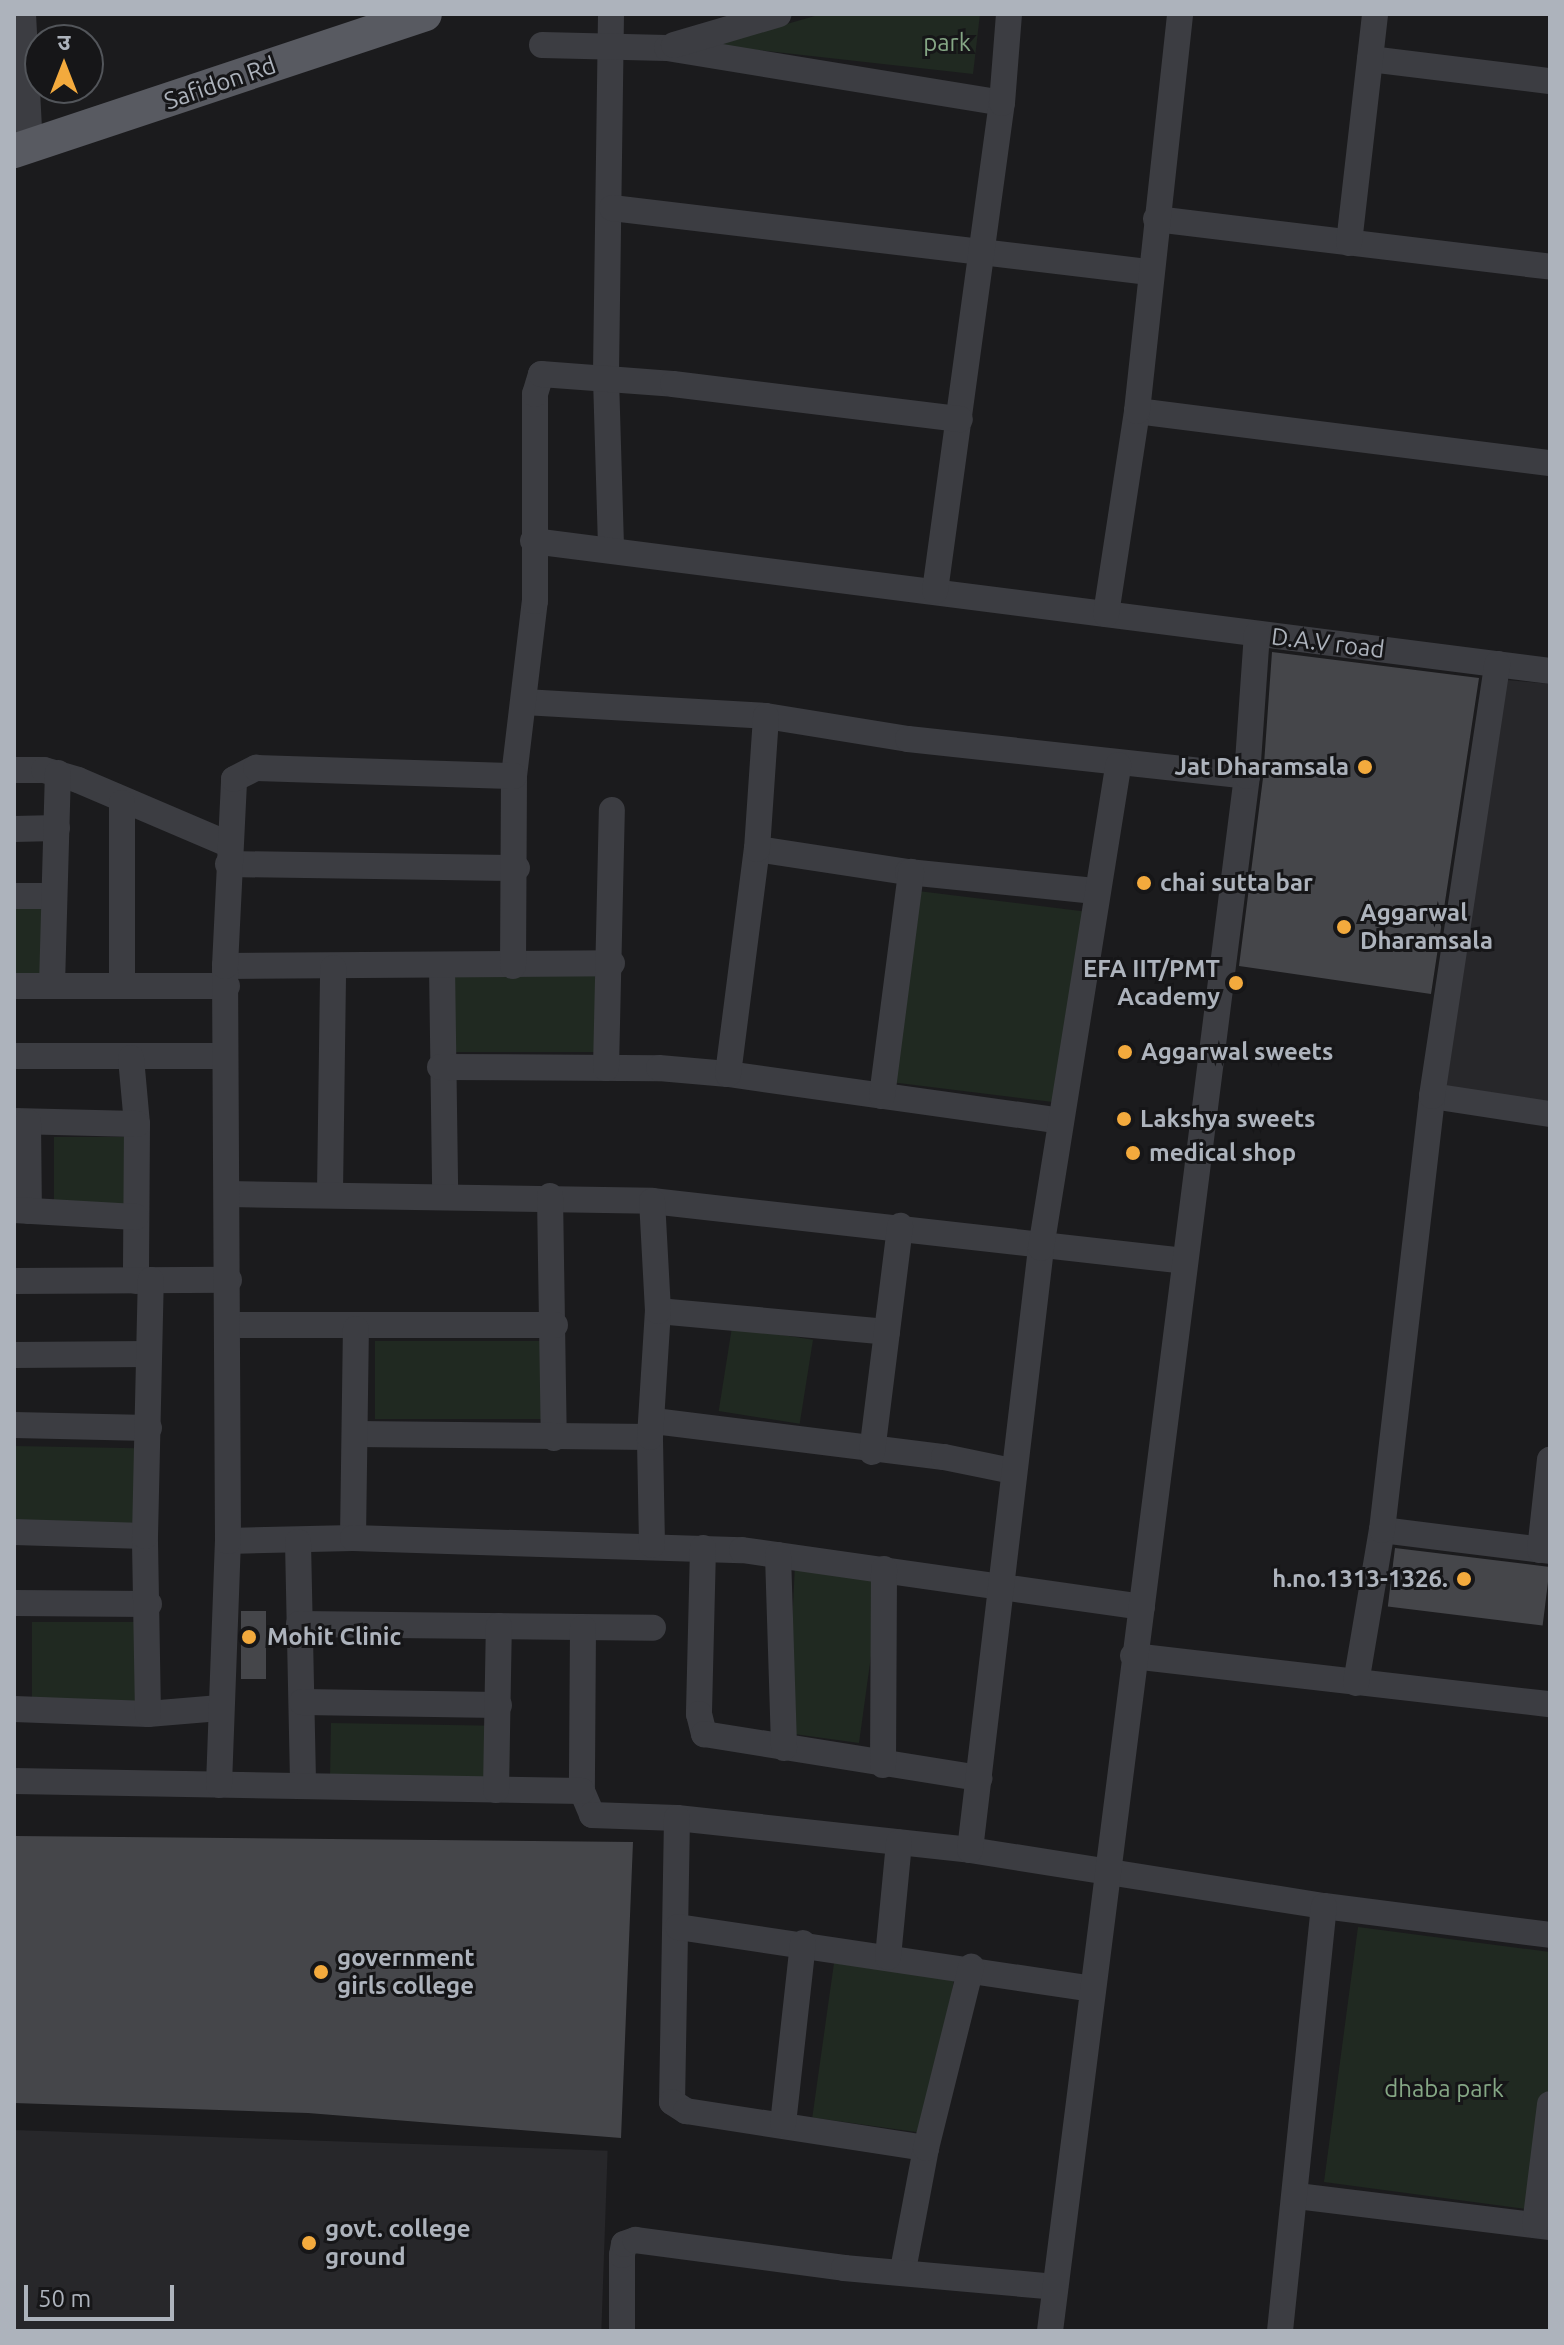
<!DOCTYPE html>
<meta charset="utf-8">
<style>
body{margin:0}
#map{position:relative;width:1564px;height:2345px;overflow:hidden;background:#1b1b1d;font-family:Ubuntu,"Noto Sans Devanagari",sans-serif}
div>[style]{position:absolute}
.built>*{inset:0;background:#27272a;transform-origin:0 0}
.green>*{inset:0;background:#202921;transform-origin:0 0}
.building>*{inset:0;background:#45464a;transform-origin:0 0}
.minor>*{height:26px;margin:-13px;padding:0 13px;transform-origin:13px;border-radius:13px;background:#3c3d42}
.major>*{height:34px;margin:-17px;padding:0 17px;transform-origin:17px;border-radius:17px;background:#585a61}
.dots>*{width:22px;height:22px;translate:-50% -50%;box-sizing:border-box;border:4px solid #161618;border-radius:50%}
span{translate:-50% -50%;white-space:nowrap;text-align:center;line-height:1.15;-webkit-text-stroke:6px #161618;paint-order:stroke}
.park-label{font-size:24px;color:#85a785}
.street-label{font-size:24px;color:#adb3bc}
.poi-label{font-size:24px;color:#adb3bc;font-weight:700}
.right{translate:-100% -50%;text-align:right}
.left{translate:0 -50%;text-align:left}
.frame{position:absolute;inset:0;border:16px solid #adb3bc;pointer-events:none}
.north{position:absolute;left:24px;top:24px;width:80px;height:80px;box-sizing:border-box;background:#161618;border:2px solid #52555a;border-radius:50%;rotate:0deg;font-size:22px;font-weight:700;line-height:32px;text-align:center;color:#adb3bc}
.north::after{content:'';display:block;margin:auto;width:28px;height:36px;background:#f3aa3d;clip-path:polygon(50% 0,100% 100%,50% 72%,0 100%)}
.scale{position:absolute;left:24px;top:2285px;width:150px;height:36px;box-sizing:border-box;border:4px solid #adb3bc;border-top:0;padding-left:10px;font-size:24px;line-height:28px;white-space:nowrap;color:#adb3bc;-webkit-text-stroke:6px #161618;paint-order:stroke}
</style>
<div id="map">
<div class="built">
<div style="clip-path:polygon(1507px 680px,1550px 684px,1550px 1107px,1437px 1091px)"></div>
<div style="left:14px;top:2130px;width:594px;height:201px;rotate:2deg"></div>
</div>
<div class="green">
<div style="clip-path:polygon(822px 14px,980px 14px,973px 74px,712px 45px)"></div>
<div style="left:918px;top:891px;width:178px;height:193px;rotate:7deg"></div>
<div style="left:14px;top:901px;width:43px;height:73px"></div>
<div style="left:595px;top:976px;width:76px;height:148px;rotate:90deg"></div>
<div style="left:135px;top:1137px;width:72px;height:81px;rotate:90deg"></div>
<div style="left:732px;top:1327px;width:82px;height:85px;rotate:9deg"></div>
<div style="left:375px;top:1341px;width:171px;height:78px"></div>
<div style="left:14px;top:1446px;width:137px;height:82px;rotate:1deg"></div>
<div style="clip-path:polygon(795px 1564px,882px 1576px,859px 1743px,787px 1733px)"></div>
<div style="left:32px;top:1622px;width:125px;height:85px"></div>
<div style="left:331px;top:1723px;width:179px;height:59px;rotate:1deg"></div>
<div style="clip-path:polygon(1358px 1927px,1550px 1952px,1550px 2141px,1541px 2211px,1324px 2182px)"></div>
<div style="left:834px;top:1963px;width:121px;height:156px;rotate:8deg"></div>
</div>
<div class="building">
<div style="clip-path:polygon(1272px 652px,1479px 678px,1431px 994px,1239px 966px,1263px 778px)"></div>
<div style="left:1395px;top:1548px;width:156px;height:59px;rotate:7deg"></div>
<div style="left:266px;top:1611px;width:68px;height:25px;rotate:90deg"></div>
<div style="clip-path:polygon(14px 1836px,633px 1842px,621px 2138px,308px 2113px,14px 2103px)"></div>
</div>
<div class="minor">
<div style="left:23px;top:14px;width:133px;rotate:87deg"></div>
<div style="left:611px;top:14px;width:364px;rotate:90.8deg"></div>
<div style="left:606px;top:378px;width:171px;rotate:88.3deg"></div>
<div style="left:542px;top:45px;width:125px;rotate:1.4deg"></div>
<div style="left:667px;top:48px;width:339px;rotate:9.3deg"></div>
<div style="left:674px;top:45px;width:109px;rotate:-16.4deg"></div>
<div style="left:1370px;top:59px;width:181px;rotate:7deg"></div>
<div style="left:612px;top:208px;width:541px;rotate:6.8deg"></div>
<div style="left:1156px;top:219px;width:397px;rotate:6.9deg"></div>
<div style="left:1349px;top:243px;width:230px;rotate:-83.5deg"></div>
<div style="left:1137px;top:411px;width:416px;rotate:7.2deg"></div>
<div style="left:533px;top:541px;width:1025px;rotate:7.28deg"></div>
<div style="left:935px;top:591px;width:493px;rotate:-82.2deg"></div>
<div style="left:1002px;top:103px;width:89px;rotate:-85.5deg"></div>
<div style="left:1106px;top:614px;width:205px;rotate:-81.3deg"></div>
<div style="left:1137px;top:411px;width:399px;rotate:-83.8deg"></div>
<div style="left:524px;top:702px;width:242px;rotate:3.3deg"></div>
<div style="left:766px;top:716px;width:144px;rotate:9.2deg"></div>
<div style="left:908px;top:739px;width:341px;rotate:6.2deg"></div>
<div style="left:14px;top:770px;width:30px"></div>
<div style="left:44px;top:770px;width:35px;rotate:16deg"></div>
<div style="left:78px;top:780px;width:163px;rotate:23.1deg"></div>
<div style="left:122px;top:803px;width:182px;rotate:90deg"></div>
<div style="left:14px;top:829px;width:43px;rotate:-1.3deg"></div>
<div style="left:757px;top:849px;width:153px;rotate:8.7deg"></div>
<div style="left:908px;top:872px;width:188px;rotate:5.8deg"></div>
<div style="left:228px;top:864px;width:289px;rotate:0.8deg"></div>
<div style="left:14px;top:896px;width:40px"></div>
<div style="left:442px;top:965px;width:229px;rotate:89.2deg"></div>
<div style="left:225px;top:966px;width:387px;rotate:-0.4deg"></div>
<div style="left:513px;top:966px;width:190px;rotate:-89.7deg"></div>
<div style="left:514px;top:776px;width:176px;rotate:-83.2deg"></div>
<div style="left:535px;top:601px;width:207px;rotate:-90deg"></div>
<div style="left:535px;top:394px;width:21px;rotate:-73deg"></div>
<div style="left:541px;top:374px;width:132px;rotate:4.3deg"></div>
<div style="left:673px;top:384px;width:289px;rotate:7deg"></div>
<div style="left:52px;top:985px;width:212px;rotate:-88.4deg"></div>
<div style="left:14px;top:986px;width:213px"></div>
<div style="left:14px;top:1056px;width:210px"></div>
<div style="left:131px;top:1058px;width:66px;rotate:84.8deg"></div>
<div style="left:137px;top:1124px;width:157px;rotate:90.4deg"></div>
<div style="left:440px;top:1067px;width:219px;rotate:0.3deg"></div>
<div style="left:659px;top:1068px;width:69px;rotate:5deg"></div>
<div style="left:728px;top:1074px;width:336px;rotate:8deg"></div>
<div style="left:606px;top:1068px;width:258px;rotate:-88.7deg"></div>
<div style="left:728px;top:1074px;width:227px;rotate:-82.7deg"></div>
<div style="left:757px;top:849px;width:133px;rotate:-86.1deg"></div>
<div style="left:882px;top:1096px;width:226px;rotate:-82.6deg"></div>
<div style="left:1432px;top:1096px;width:119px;rotate:8.7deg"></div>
<div style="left:14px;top:1121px;width:123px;rotate:1.4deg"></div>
<div style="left:28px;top:1122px;width:89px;rotate:89.4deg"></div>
<div style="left:330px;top:1192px;width:224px;rotate:-89.2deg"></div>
<div style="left:228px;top:1194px;width:424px;rotate:0.9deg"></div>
<div style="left:652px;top:1201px;width:536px;rotate:6.42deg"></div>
<div style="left:550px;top:1196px;width:242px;rotate:89.1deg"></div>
<div style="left:14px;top:1210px;width:122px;rotate:3.3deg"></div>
<div style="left:14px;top:1281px;width:215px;rotate:-0.3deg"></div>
<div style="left:658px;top:1311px;width:230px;rotate:5.2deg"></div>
<div style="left:228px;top:1325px;width:327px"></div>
<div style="left:14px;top:1355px;width:135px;rotate:-0.4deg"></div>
<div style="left:654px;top:1421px;width:292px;rotate:7.1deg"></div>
<div style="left:944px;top:1457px;width:69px;rotate:11.6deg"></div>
<div style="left:14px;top:1425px;width:135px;rotate:1.3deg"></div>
<div style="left:355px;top:1434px;width:295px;rotate:0.6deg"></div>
<div style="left:872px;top:1452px;width:228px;rotate:-82.9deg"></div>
<div style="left:1382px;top:1530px;width:169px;rotate:7.1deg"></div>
<div style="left:14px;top:1532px;width:131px;rotate:1.7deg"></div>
<div style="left:353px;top:1538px;width:209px;rotate:-89.2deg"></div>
<div style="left:228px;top:1541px;width:125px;rotate:-1.4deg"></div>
<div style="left:353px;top:1538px;width:389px;rotate:1.8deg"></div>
<div style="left:742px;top:1550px;width:404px;rotate:8.1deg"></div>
<div style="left:298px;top:1542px;width:241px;rotate:88.8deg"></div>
<div style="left:652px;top:1545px;width:108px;rotate:-91.1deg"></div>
<div style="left:650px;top:1437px;width:126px;rotate:-86.4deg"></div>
<div style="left:658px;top:1311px;width:110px;rotate:-93.1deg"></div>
<div style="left:703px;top:1548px;width:166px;rotate:91.4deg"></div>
<div style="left:699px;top:1714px;width:21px;rotate:76deg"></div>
<div style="left:704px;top:1734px;width:279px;rotate:9.1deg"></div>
<div style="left:1540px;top:1550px;width:91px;rotate:-83.7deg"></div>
<div style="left:778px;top:1555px;width:193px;rotate:88.2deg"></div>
<div style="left:14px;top:1603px;width:135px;rotate:0.4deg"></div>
<div style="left:299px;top:1624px;width:354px;rotate:0.6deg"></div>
<div style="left:583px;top:1628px;width:163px;rotate:90.4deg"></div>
<div style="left:582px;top:1791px;width:26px;rotate:67deg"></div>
<div style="left:592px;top:1815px;width:85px;rotate:2deg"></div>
<div style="left:677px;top:1818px;width:295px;rotate:6.2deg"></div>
<div style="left:970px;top:1850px;width:358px;rotate:9deg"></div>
<div style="left:1324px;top:1906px;width:228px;rotate:7.3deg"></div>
<div style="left:1133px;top:1656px;width:420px;rotate:6.6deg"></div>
<div style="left:1356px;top:1683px;width:155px;rotate:-80.4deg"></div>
<div style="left:1382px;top:1530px;width:437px;rotate:-83.4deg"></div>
<div style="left:1432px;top:1096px;width:437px;rotate:-81.4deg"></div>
<div style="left:302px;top:1702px;width:197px;rotate:0.9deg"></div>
<div style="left:14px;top:1709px;width:134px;rotate:2.1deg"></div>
<div style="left:148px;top:1714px;width:72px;rotate:-4.8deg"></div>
<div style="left:148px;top:1714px;width:178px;rotate:-91deg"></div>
<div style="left:145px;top:1536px;width:256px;rotate:-88.7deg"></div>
<div style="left:883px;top:1765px;width:196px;rotate:-89.7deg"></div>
<div style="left:14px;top:1781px;width:568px;rotate:1.01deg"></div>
<div style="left:219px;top:1785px;width:244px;rotate:-87.9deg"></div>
<div style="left:228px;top:1541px;width:575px;rotate:-90.3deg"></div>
<div style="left:225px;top:966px;width:187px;rotate:-87.2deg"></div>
<div style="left:234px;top:779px;width:25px;rotate:-27deg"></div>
<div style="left:256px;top:768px;width:258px;rotate:1.8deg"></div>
<div style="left:496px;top:1790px;width:164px;rotate:-89deg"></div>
<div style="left:677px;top:1818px;width:284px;rotate:91deg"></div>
<div style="left:672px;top:2102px;width:17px;rotate:33deg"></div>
<div style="left:686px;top:2111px;width:243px;rotate:8.8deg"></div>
<div style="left:970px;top:1850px;width:606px;rotate:-83.27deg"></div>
<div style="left:1041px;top:1248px;width:489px;rotate:-80.9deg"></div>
<div style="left:678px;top:1927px;width:419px;rotate:8.5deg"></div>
<div style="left:888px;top:1957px;width:115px;rotate:-84.5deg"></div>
<div style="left:783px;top:2124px;width:182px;rotate:-83.7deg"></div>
<div style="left:1297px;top:2196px;width:255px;rotate:7deg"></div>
<div style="left:1535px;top:2225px;width:122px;rotate:-82.9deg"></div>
<div style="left:903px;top:2270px;width:124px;rotate:-79.3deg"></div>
<div style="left:926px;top:2148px;width:187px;rotate:-76deg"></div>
<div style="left:622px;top:2331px;width:76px;rotate:-90deg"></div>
<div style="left:622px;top:2255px;width:11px;rotate:-80deg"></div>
<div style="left:624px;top:2244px;width:12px;rotate:-20deg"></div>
<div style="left:635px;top:2240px;width:211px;rotate:7.6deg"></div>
<div style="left:844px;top:2268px;width:212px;rotate:5.1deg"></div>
<div style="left:1050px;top:2331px;width:1567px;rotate:-82.78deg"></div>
<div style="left:1247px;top:776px;width:142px;rotate:-86deg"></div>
<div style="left:1280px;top:2331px;width:427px;rotate:-84.1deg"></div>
</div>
<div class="major">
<div style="left:14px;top:151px;width:433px;rotate:-18.4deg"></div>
</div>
<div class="dots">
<div style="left:1365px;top:767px;background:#f3aa3d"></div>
<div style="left:1144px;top:883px;background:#f3aa3d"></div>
<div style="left:1344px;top:927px;background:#f3aa3d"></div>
<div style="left:1236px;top:983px;background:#f3aa3d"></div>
<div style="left:1125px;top:1052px;background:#f3aa3d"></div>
<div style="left:1124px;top:1119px;background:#f3aa3d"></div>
<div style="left:1133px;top:1153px;background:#f3aa3d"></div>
<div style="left:1464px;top:1579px;background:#f3aa3d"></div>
<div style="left:249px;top:1637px;background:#f3aa3d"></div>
<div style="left:321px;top:1972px;background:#f3aa3d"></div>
<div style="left:309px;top:2243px;background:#f3aa3d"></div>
</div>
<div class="park-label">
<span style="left:947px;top:43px">park</span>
<span style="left:1444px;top:2089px">dhaba park</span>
</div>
<div class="street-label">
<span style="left:220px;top:83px;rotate:-19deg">Safidon Rd</span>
<span style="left:1328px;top:643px;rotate:7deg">D.A.V road</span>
</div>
<div class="poi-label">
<span class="right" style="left:1349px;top:767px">Jat Dharamsala</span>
<span class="left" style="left:1160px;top:883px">chai sutta bar</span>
<span class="left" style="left:1360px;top:927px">Aggarwal<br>Dharamsala</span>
<span class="right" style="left:1220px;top:983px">EFA IIT/PMT<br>Academy</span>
<span class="left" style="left:1141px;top:1052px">Aggarwal sweets</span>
<span class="left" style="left:1140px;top:1119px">Lakshya sweets</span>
<span class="left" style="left:1149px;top:1153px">medical shop</span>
<span class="right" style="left:1448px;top:1579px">h.no.1313-1326.</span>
<span class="left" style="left:267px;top:1637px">Mohit Clinic</span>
<span class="left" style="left:337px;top:1972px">government<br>girls college</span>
<span class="left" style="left:325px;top:2243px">govt. college<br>ground</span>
</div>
<div class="frame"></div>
<div class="north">उ</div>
<div class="scale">50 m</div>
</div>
